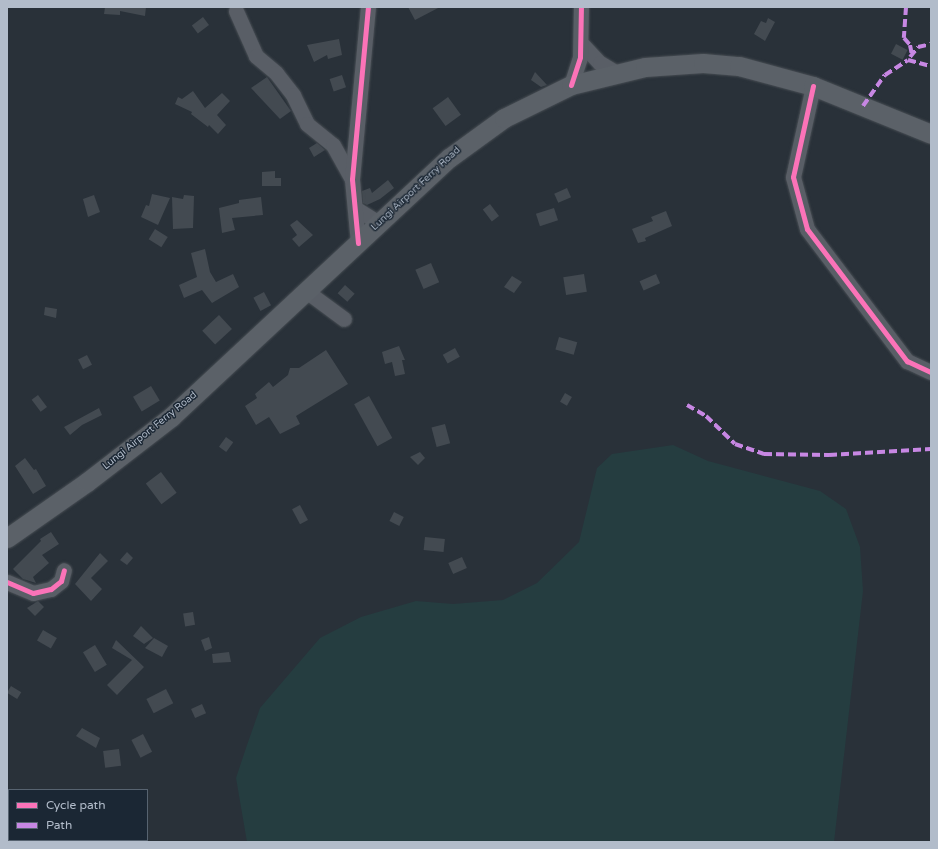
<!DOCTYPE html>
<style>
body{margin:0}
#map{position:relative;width:938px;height:849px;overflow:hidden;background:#293139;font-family:"Varela Round",sans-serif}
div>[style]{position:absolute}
.green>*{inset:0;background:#253d40}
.building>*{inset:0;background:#434a51;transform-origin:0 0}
.roads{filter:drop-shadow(0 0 1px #474d53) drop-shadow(0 0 1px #474d53)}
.minor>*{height:15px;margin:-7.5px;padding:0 7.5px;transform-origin:7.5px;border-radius:7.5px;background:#595e66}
.major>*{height:19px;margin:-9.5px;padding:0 9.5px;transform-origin:9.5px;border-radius:9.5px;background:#5b6168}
.quiet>*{height:4px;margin-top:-2px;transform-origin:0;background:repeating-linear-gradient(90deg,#c787e3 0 8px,transparent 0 12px)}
.cycleway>*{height:5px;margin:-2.5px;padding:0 2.5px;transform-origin:2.5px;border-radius:2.5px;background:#fb73b8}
span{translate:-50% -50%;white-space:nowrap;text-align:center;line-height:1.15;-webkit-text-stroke:3px #1b2734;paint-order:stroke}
.street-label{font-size:10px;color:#b2bcca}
.frame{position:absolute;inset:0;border:8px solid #b2bcca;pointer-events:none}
.legend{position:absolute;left:8px;top:789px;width:140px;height:52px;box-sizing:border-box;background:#1b2734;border:1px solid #576370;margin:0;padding:5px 7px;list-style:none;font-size:12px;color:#b2bcca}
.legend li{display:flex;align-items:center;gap:8px;height:20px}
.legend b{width:20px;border:1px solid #576370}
</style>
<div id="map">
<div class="green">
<div style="clip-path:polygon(673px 445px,708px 461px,820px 491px,846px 509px,860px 547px,863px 591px,834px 842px,247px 842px,236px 778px,247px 745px,260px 708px,320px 638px,361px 617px,416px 601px,453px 604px,503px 600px,537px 583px,579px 542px,597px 468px,612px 454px)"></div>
</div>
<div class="building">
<div style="clip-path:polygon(105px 7px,146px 7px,145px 16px,120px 11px,120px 15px,104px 14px)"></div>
<div style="clip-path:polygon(408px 7px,440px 7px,415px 20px)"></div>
<div style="left:203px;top:17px;width:10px;height:14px;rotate:53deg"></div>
<div style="clip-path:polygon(768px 18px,775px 22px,765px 41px,754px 34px,761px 21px,766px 23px)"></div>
<div style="clip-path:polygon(339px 39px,342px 55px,328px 59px,327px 55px,314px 62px,307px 45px)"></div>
<div style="left:896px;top:44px;width:13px;height:11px;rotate:27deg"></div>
<div style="clip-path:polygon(535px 72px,547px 85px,541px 87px,531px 80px)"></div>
<div style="left:342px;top:75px;width:13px;height:13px;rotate:72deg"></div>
<div style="clip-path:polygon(267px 77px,291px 111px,280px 119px,251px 88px)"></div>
<div style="clip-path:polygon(193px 91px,205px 108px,222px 93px,230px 101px,217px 115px,226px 125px,218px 134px,209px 125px,208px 127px,191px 114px,192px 112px,175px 104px,178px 97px,182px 99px)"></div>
<div style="left:448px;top:97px;width:22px;height:19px;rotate:54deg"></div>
<div style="clip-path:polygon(317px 143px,325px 150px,314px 157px,309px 148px)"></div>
<div style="clip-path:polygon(275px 171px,275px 178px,281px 178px,281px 186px,262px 186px,262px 172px)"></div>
<div style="clip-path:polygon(388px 180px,394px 188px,380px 199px,367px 205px,363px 203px,362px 191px,370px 188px,372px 193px)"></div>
<div style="left:567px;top:188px;width:10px;height:14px;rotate:66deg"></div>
<div style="clip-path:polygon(152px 194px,170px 198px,158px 225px,141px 217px,146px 205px,149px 206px)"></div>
<div style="clip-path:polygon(94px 195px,100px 212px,88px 217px,83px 199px)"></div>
<div style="clip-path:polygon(184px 195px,194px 196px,193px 228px,173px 229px,172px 197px,183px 199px)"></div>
<div style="clip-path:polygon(261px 197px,263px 215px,232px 218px,235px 230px,222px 233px,219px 208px,239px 203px,239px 200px)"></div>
<div style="left:490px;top:204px;width:15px;height:9px;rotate:53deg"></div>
<div style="left:554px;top:208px;width:13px;height:19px;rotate:72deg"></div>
<div style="clip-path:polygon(666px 211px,672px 226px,645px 238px,646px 241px,638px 243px,632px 229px,653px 221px,651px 217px)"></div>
<div style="clip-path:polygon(297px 220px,313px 235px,299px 247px,292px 239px,297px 235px,290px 225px)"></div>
<div style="left:155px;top:229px;width:15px;height:12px;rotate:32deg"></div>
<div style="clip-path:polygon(205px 249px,210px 272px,216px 282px,233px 274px,239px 287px,212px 303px,202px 290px,184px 298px,179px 285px,197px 277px,191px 253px)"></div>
<div style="left:431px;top:263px;width:21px;height:17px;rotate:67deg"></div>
<div style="left:584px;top:274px;width:18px;height:21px;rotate:81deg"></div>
<div style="left:656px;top:274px;width:10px;height:18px;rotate:66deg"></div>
<div style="clip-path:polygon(512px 276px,522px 282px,514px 293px,504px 287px)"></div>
<div style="left:345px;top:285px;width:13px;height:11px;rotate:42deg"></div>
<div style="left:264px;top:292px;width:15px;height:12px;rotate:62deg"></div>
<div style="clip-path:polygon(45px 307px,57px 309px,56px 318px,44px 315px)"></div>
<div style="left:219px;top:315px;width:19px;height:23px;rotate:47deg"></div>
<div style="left:559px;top:337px;width:19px;height:13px;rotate:16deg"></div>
<div style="clip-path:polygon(399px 346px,405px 360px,402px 360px,405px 374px,395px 376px,392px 362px,385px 364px,382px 352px)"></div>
<div style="left:455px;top:348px;width:10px;height:14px;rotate:61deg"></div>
<div style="clip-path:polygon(326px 350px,348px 384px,296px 416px,300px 424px,280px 434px,269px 417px,256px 425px,245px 406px,257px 398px,255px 394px,269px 382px,273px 387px,288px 375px,290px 368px,299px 368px)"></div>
<div style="left:87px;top:355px;width:11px;height:10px;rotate:63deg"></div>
<div style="left:151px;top:386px;width:17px;height:21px;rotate:59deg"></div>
<div style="left:565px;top:393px;width:8px;height:10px;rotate:30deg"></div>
<div style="left:38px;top:395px;width:15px;height:8px;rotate:53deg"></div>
<div style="left:369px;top:396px;width:48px;height:17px;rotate:61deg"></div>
<div style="clip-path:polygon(99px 408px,102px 415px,82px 425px,70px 435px,64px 427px)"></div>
<div style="left:445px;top:424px;width:20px;height:14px;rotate:75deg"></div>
<div style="left:226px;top:437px;width:9px;height:12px;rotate:36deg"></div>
<div style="clip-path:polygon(420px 452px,425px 458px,418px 465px,410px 457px)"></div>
<div style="clip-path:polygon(25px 458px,34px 470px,36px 469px,46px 486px,33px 494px,15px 466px)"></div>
<div style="left:161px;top:472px;width:26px;height:19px;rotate:53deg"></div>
<div style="left:300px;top:505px;width:17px;height:9px;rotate:62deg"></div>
<div style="left:394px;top:512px;width:11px;height:10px;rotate:27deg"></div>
<div style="clip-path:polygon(51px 532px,59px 544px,42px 555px,49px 563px,33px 577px,36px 583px,23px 579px,13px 569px,41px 541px,40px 539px)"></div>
<div style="left:425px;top:537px;width:20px;height:13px;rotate:6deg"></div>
<div style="clip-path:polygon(127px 552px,133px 558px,127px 565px,120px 560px)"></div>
<div style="clip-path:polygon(100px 553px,108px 561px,91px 578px,102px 589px,91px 601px,75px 584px)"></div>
<div style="left:462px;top:557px;width:12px;height:15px;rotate:66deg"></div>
<div style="clip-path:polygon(38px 601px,44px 607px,35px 616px,27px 608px)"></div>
<div style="left:193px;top:612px;width:13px;height:10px;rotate:81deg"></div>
<div style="clip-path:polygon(141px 626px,153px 638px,144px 644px,133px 636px)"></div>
<div style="left:43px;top:630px;width:16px;height:12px;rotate:30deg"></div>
<div style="clip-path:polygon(209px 637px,212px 648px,205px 651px,201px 640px)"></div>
<div style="clip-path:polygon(154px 638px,168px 646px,162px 657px,145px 648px)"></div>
<div style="clip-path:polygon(116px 640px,144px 667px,117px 695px,107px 685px,132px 660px,112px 648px)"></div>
<div style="left:95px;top:645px;width:23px;height:14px;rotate:59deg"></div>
<div style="clip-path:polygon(229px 652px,231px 662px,213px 663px,212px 654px)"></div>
<div style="left:11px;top:686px;width:12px;height:8px;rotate:31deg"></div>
<div style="left:166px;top:689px;width:16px;height:22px;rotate:63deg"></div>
<div style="left:202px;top:704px;width:10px;height:12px;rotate:66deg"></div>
<div style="clip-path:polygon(82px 728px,100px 738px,96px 748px,76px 736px)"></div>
<div style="left:143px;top:734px;width:20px;height:13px;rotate:63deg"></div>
<div style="left:119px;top:749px;width:17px;height:16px;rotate:83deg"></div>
</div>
<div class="roads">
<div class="minor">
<div style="left:236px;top:11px;width:49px;rotate:66deg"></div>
<div style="left:256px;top:56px;width:26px;rotate:40deg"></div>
<div style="left:276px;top:73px;width:28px;rotate:52deg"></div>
<div style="left:293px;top:95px;width:32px;rotate:64deg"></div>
<div style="left:307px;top:124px;width:33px;rotate:39deg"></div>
<div style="left:333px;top:145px;width:39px;rotate:61deg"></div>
<div style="left:582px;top:44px;width:26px;rotate:47deg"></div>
<div style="left:600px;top:63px;width:17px;rotate:31deg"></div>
<div style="left:571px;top:85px;width:29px;rotate:-72deg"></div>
<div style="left:580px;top:57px;width:50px;rotate:-88.9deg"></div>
<div style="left:813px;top:86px;width:93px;rotate:102.4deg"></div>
<div style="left:793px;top:177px;width:54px;rotate:74.9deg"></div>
<div style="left:807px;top:229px;width:166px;rotate:52.9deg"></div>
<div style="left:907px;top:361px;width:26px;rotate:25deg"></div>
<div style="left:355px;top:208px;width:28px;rotate:32deg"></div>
<div style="left:358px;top:243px;width:64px;rotate:-95.4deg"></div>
<div style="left:352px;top:179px;width:173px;rotate:-84.7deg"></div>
<div style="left:306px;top:291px;width:47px;rotate:36.4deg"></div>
<div style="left:7px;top:582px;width:28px;rotate:23deg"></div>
<div style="left:33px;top:593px;width:18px;rotate:-13deg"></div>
<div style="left:51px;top:589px;width:13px;rotate:-39deg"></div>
<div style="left:61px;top:581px;width:11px;rotate:-75deg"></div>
</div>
<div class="major">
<div style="left:7px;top:538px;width:98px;rotate:-35deg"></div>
<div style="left:87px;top:482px;width:106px;rotate:-37.7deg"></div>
<div style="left:171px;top:417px;width:380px;rotate:-43deg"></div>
<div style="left:449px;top:158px;width:68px;rotate:-36deg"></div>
<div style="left:504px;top:118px;width:75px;rotate:-26.2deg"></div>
<div style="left:571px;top:85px;width:76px;rotate:-13.7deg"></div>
<div style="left:645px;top:67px;width:58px;rotate:-3.9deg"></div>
<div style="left:703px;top:63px;width:36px;rotate:5deg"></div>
<div style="left:739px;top:66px;width:77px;rotate:15.1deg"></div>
<div style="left:813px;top:86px;width:127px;rotate:22.1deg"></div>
</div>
</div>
<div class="quiet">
<div style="left:906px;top:7px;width:31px;rotate:94deg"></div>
<div style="left:904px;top:38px;width:9px;rotate:49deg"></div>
<div style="left:910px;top:45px;width:10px;rotate:79deg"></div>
<div style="left:910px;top:57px;width:13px;rotate:-51deg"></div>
<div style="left:918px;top:47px;width:13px;rotate:-13deg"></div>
<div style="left:863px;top:106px;width:38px;rotate:-55deg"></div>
<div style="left:885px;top:75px;width:27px;rotate:-33deg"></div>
<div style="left:908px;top:60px;width:24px;rotate:15deg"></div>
<div style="left:687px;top:405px;width:22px;rotate:30deg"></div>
<div style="left:706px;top:416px;width:40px;rotate:44deg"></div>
<div style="left:735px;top:444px;width:31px;rotate:19deg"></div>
<div style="left:764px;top:454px;width:65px;rotate:0.9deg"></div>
<div style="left:829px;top:455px;width:102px;rotate:-3.4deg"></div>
</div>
<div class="cycleway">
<div style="left:571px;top:85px;width:29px;rotate:-72deg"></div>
<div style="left:580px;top:57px;width:50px;rotate:-88.9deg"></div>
<div style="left:813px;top:86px;width:93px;rotate:102.4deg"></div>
<div style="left:793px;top:177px;width:54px;rotate:74.9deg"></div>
<div style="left:807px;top:229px;width:166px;rotate:52.9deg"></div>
<div style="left:907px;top:361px;width:26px;rotate:25deg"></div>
<div style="left:358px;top:243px;width:64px;rotate:-95.4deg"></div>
<div style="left:352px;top:179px;width:173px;rotate:-84.7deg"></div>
<div style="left:7px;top:582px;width:28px;rotate:23deg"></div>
<div style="left:33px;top:593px;width:18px;rotate:-13deg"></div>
<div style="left:51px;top:589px;width:13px;rotate:-39deg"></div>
<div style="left:61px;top:581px;width:11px;rotate:-75deg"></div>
</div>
<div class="street-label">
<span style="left:416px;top:189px;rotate:-43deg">Lungi Airport Ferry Road</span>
<span style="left:150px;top:431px;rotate:-39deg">Lungi Airport Ferry Road</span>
</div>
<div class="frame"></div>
<ul class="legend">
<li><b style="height:5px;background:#fb73b8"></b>Cycle path</li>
<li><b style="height:5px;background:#c787e3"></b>Path</li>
</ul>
</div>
